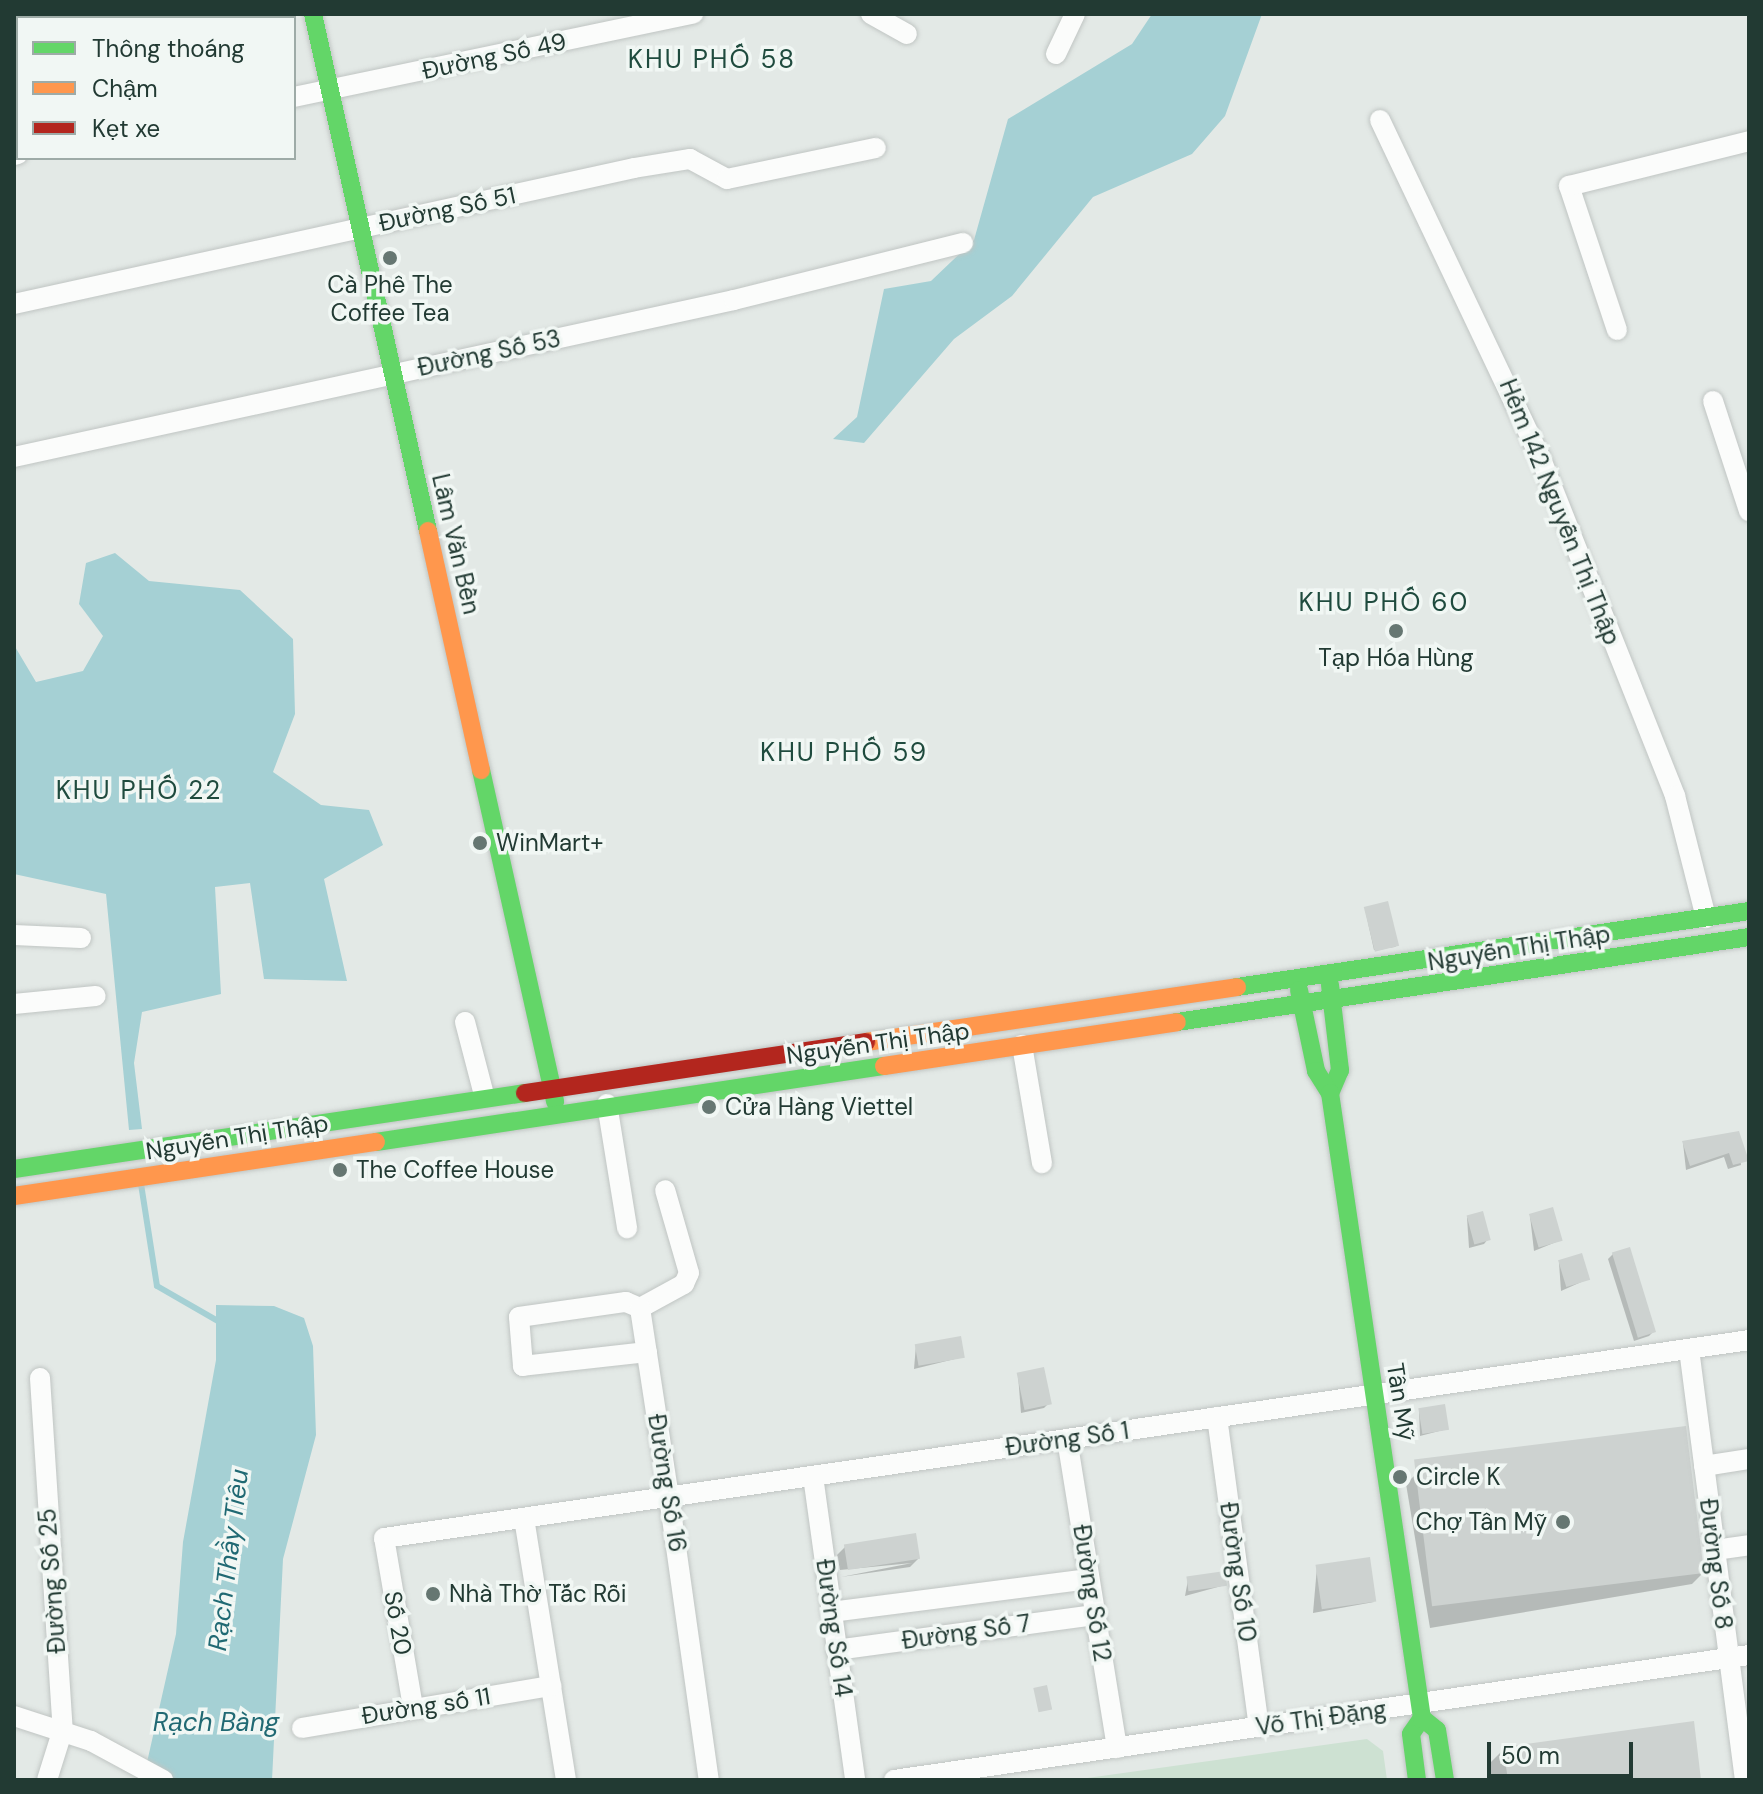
<!DOCTYPE html>
<meta charset="utf-8">
<style>
body{margin:0}
#map{position:relative;width:1763px;height:1794px;overflow:hidden;background:#e3e9e6;font-family:"DM Sans",sans-serif}
div>[style]{position:absolute}
.green>*{inset:0;background:#cde1d2}
.water>*{inset:0;background:#a5d0d4}
.shadow>*{inset:0;background:#0003}
.stream>*{height:6px;margin:-3px;padding:0 3px;transform-origin:3px;border-radius:3px;background:#a5d0d4}
.building>*{inset:0;background:#cdd2d0;transform-origin:0 0}
.roads{filter:drop-shadow(0 0 2px #c0c5c3) drop-shadow(0 0 2px #c0c5c3)}
.street>*{height:20px;margin:-10px;padding:0 10px;transform-origin:10px;border-radius:10px;background:#fbfcfb}
.fast>*{height:18px;margin:-9px;padding:0 9px;transform-origin:9px;border-radius:9px;background:#63d668}
.slow>*{height:18px;margin:-9px;padding:0 9px;transform-origin:9px;border-radius:9px;background:#ff974d}
.jam>*{height:18px;margin:-9px;padding:0 9px;transform-origin:9px;border-radius:9px;background:#b3261e}
.dots>*{width:22px;height:22px;translate:-50% -50%;box-sizing:border-box;border:4px solid #f1f7f4;border-radius:50%}
span{translate:-50% -50%;white-space:nowrap;text-align:center;line-height:1.15;-webkit-text-stroke:7px #f1f7f4;paint-order:stroke}
.street-label{font-size:24px;color:#223a33}
.poi-label{font-size:24px;color:#223a33}
.left{translate:0 -50%;text-align:left}
.right{translate:-100% -50%;text-align:right}
.neighbourhood-label{font-size:26px;color:#1f4b3e;letter-spacing:2px}
.water-label{font-size:26px;color:#206973;font-style:italic}
.frame{position:absolute;inset:0;border:16px solid #223a33;pointer-events:none}
.legend{position:absolute;left:16px;top:16px;width:280px;height:144px;box-sizing:border-box;background:#f1f7f4;border:2px solid #9eaba7;margin:0;padding:10px 14px;list-style:none;font-size:24px;color:#223a33}
.legend li{display:flex;align-items:center;gap:16px;height:40px}
.legend b{width:40px;border:2px solid #9eaba7}
.scale{position:absolute;left:1487px;top:1742px;width:146px;height:36px;box-sizing:border-box;border:4px solid #223a33;border-top:0;padding-left:10px;font-size:24px;line-height:28px;white-space:nowrap;color:#223a33;-webkit-text-stroke:6px #f1f7f4;paint-order:stroke}
</style>
<div id="map">
<div class="green">
<div style="clip-path:polygon(1367px 1739px,1383px 1751px,1387px 1780px,1073px 1780px)"></div>
</div>
<div class="water">
<div style="clip-path:polygon(1152px 14px,1262px 14px,1225px 116px,1192px 154px,1093px 197px,1012px 296px,954px 339px,864px 443px,833px 439px,857px 417px,884px 289px,931px 281px,974px 240px,1008px 119px,1132px 44px)"></div>
<div style="clip-path:polygon(115px 553px,149px 581px,240px 590px,293px 639px,295px 714px,273px 772px,321px 805px,369px 810px,383px 845px,324px 879px,347px 981px,264px 979px,250px 883px,215px 887px,221px 994px,142px 1012px,134px 1063px,142px 1129px,129px 1130px,106px 894px,14px 874px,14px 645px,36px 682px,83px 671px,103px 636px,79px 604px,86px 563px)"></div>
<div style="clip-path:polygon(216px 1305px,274px 1306px,304px 1318px,313px 1346px,316px 1435px,283px 1559px,272px 1780px,143px 1780px,176px 1634px,183px 1542px,216px 1360px)"></div>
</div>
<div class="shadow">
<div style="clip-path:polygon(1365px 909px,1397px 945px,1395px 947px,1374px 950px)"></div>
<div style="clip-path:polygon(1738px 1133px,1741px 1165px,1728px 1169px,1724px 1157px,1686px 1170px,1683px 1143px)"></div>
<div style="clip-path:polygon(1530px 1216px,1561px 1240px,1534px 1251px)"></div>
<div style="clip-path:polygon(1467px 1217px,1488px 1239px,1484px 1244px,1469px 1248px)"></div>
<div style="clip-path:polygon(1613px 1254px,1654px 1331px,1649px 1336px,1634px 1341px,1608px 1259px)"></div>
<div style="clip-path:polygon(1559px 1263px,1588px 1279px,1561px 1291px)"></div>
<div style="clip-path:polygon(916px 1345px,963px 1357px,914px 1369px)"></div>
<div style="clip-path:polygon(1018px 1375px,1049px 1403px,1044px 1408px,1021px 1413px)"></div>
<div style="clip-path:polygon(1419px 1410px,1447px 1429px,1420px 1436px)"></div>
<div style="clip-path:polygon(1417px 1473px,1703px 1573px,1692px 1584px,1430px 1628px,1406px 1484px)"></div>
<div style="clip-path:polygon(845px 1547px,918px 1559px,910px 1567px,841px 1577px,912px 1563px,840px 1570px,837px 1555px)"></div>
<div style="clip-path:polygon(1317px 1567px,1374px 1602px,1313px 1613px)"></div>
<div style="clip-path:polygon(1188px 1580px,1225px 1585px,1185px 1596px)"></div>
<div style="clip-path:polygon(1504px 1749px,1699px 1780px,1489px 1780px,1487px 1766px)"></div>
</div>
<div class="stream">
<div style="left:141px;top:1184px;width:103px;rotate:81.1deg"></div>
<div style="left:157px;top:1286px;width:76px;rotate:29.9deg"></div>
</div>
<div class="building">
<div style="left:1388px;top:901px;width:46px;height:25px;rotate:76deg"></div>
<div style="clip-path:polygon(1739px 1131px,1749px 1161px,1733px 1165px,1729px 1153px,1690px 1166px,1682px 1141px)"></div>
<div style="left:1553px;top:1207px;width:35px;height:25px;rotate:74deg"></div>
<div style="left:1483px;top:1211px;width:30px;height:17px;rotate:75deg"></div>
<div style="left:1630px;top:1247px;width:89px;height:19px;rotate:73deg"></div>
<div style="left:1582px;top:1253px;width:28px;height:25px;rotate:73deg"></div>
<div style="left:961px;top:1336px;width:22px;height:47px;rotate:80deg"></div>
<div style="left:1044px;top:1367px;width:38px;height:28px;rotate:78deg"></div>
<div style="left:1445px;top:1404px;width:26px;height:27px;rotate:81deg"></div>
<div style="left:1686px;top:1426px;width:148px;height:274px;rotate:83deg"></div>
<div style="left:916px;top:1533px;width:26px;height:73px;rotate:81deg"></div>
<div style="left:1370px;top:1557px;width:45px;height:55px;rotate:82deg"></div>
<div style="left:1225px;top:1571px;width:15px;height:39px;rotate:82deg"></div>
<div style="left:1047px;top:1685px;width:25px;height:14px;rotate:78deg"></div>
<div style="clip-path:polygon(1694px 1721px,1701px 1780px,1508px 1780px,1503px 1747px)"></div>
</div>
<div class="roads">
<div class="street">
<div style="left:871px;top:14px;width:41px;rotate:29.1deg"></div>
<div style="left:1056px;top:54px;width:44px;rotate:-64.6deg"></div>
<div style="left:294px;top:97px;width:408px;rotate:-11.8deg"></div>
<div style="left:1380px;top:120px;width:375px;rotate:64.6deg"></div>
<div style="left:1541px;top:459px;width:363px;rotate:68.3deg"></div>
<div style="left:1675px;top:796px;width:126px;rotate:75.7deg"></div>
<div style="left:14px;top:155px;width:4px;rotate:-14deg"></div>
<div style="left:14px;top:304px;width:635px;rotate:-12.37deg"></div>
<div style="left:634px;top:168px;width:57px;rotate:-9.1deg"></div>
<div style="left:690px;top:159px;width:42px;rotate:28.4deg"></div>
<div style="left:727px;top:179px;width:152px;rotate:-11.8deg"></div>
<div style="left:1617px;top:330px;width:152px;rotate:-108.4deg"></div>
<div style="left:1569px;top:186px;width:186px;rotate:-14deg"></div>
<div style="left:1713px;top:401px;width:116px;rotate:71.9deg"></div>
<div style="left:14px;top:457px;width:737px;rotate:-12.3deg"></div>
<div style="left:734px;top:300px;width:236px;rotate:-14deg"></div>
<div style="left:14px;top:935px;width:67px;rotate:2.6deg"></div>
<div style="left:14px;top:1004px;width:82px;rotate:-5.6deg"></div>
<div style="left:465px;top:1022px;width:75px;rotate:75.4deg"></div>
<div style="left:1022px;top:1045px;width:120px;rotate:80.4deg"></div>
<div style="left:607px;top:1104px;width:126px;rotate:80.8deg"></div>
<div style="left:640px;top:1308px;width:50px;rotate:-28.6deg"></div>
<div style="left:684px;top:1284px;width:12px;rotate:-66deg"></div>
<div style="left:689px;top:1273px;width:86px;rotate:-106.1deg"></div>
<div style="left:1689px;top:1349px;width:435px;rotate:82.6deg"></div>
<div style="left:647px;top:1352px;width:125px;rotate:173.6deg"></div>
<div style="left:523px;top:1366px;width:49px;rotate:-94.7deg"></div>
<div style="left:519px;top:1317px;width:108px;rotate:-8deg"></div>
<div style="left:626px;top:1302px;width:15px;rotate:23deg"></div>
<div style="left:640px;top:1308px;width:191px;rotate:81.3deg"></div>
<div style="left:669px;top:1497px;width:286px;rotate:82deg"></div>
<div style="left:40px;top:1378px;width:352px;rotate:86.3deg"></div>
<div style="left:63px;top:1729px;width:53px;rotate:107.4deg"></div>
<div style="left:1217px;top:1417px;width:313px;rotate:82.3deg"></div>
<div style="left:1067px;top:1439px;width:313px;rotate:80.8deg"></div>
<div style="left:1704px;top:1466px;width:46px;rotate:-8.8deg"></div>
<div style="left:813px;top:1476px;width:307px;rotate:82.1deg"></div>
<div style="left:524px;top:1518px;width:265px;rotate:80.9deg"></div>
<div style="left:1715px;top:1550px;width:34px;rotate:-8deg"></div>
<div style="left:831px;top:1612px;width:260px;rotate:-7.3deg"></div>
<div style="left:836px;top:1650px;width:261px;rotate:-7.7deg"></div>
<div style="left:413px;top:1707px;width:171px;rotate:-99.7deg"></div>
<div style="left:384px;top:1538px;width:1379px;rotate:-8.25deg"></div>
<div style="left:14px;top:1716px;width:81px;rotate:18deg"></div>
<div style="left:91px;top:1741px;width:82px;rotate:28.4deg"></div>
<div style="left:302px;top:1728px;width:253px;rotate:-9.6deg"></div>
<div style="left:894px;top:1780px;width:864px;rotate:-8.32deg"></div>
</div>
<div class="fast">
<div style="left:313px;top:14px;width:530px;rotate:77.46deg"></div>
<div style="left:481px;top:770px;width:340px;rotate:77.4deg"></div>
<div style="left:1330px;top:985px;width:86px;rotate:83.3deg"></div>
<div style="left:1340px;top:1070px;width:25px;rotate:113deg"></div>
<div style="left:1237px;top:987px;width:518px;rotate:-8.44deg"></div>
<div style="left:1299px;top:990px;width:83px;rotate:78.1deg"></div>
<div style="left:1316px;top:1071px;width:26px;rotate:58deg"></div>
<div style="left:1330px;top:1093px;width:632px;rotate:81.63deg"></div>
<div style="left:1422px;top:1718px;width:19px;rotate:125deg"></div>
<div style="left:1411px;top:1734px;width:46px;rotate:82.6deg"></div>
<div style="left:1177px;top:1022px;width:578px;rotate:-8.45deg"></div>
<div style="left:376px;top:1142px;width:514px;rotate:-8.51deg"></div>
<div style="left:14px;top:1169px;width:517px;rotate:-8.46deg"></div>
<div style="left:1422px;top:1718px;width:19px;rotate:39deg"></div>
<div style="left:1437px;top:1730px;width:51px;rotate:80.9deg"></div>
</div>
<div class="slow">
<div style="left:428px;top:531px;width:245px;rotate:77.5deg"></div>
<div style="left:866px;top:1042px;width:375px;rotate:-8.4deg"></div>
<div style="left:884px;top:1066px;width:296px;rotate:-8.5deg"></div>
<div style="left:14px;top:1196px;width:366px;rotate:-8.5deg"></div>
</div>
<div class="jam">
<div style="left:525px;top:1093px;width:345px;rotate:-8.5deg"></div>
</div>
</div>
<div class="dots">
<div style="left:390px;top:258px;background:#667772"></div>
<div style="left:1396px;top:631px;background:#667772"></div>
<div style="left:480px;top:843px;background:#667772"></div>
<div style="left:709px;top:1107px;background:#667772"></div>
<div style="left:340px;top:1170px;background:#667772"></div>
<div style="left:1400px;top:1477px;background:#667772"></div>
<div style="left:1563px;top:1522px;background:#667772"></div>
<div style="left:433px;top:1594px;background:#667772"></div>
</div>
<div class="street-label">
<span style="left:494px;top:56px;rotate:-12deg">Đường Số 49</span>
<span style="left:447px;top:209px;rotate:-12deg">Đường Số 51</span>
<span style="left:489px;top:353px;rotate:-12deg">Đường Số 53</span>
<span style="left:1560px;top:512px;rotate:68deg">Hẻm 142 Nguyễn Thị Thập</span>
<span style="left:456px;top:544px;rotate:77deg">Lâm Văn Bền</span>
<span style="left:1519px;top:948px;rotate:-9deg">Nguyễn Thị Thập</span>
<span style="left:878px;top:1043px;rotate:-8deg">Nguyễn Thị Thập</span>
<span style="left:237px;top:1137px;rotate:-9deg">Nguyễn Thị Thập</span>
<span style="left:1401px;top:1402px;rotate:81deg">Tân Mỹ</span>
<span style="left:1067px;top:1439px;rotate:-8deg">Đường Số 1</span>
<span style="left:667px;top:1483px;rotate:81deg">Đường Số 16</span>
<span style="left:1716px;top:1564px;rotate:83deg">Đường Số 8</span>
<span style="left:1238px;top:1572px;rotate:82deg">Đường Số 10</span>
<span style="left:52px;top:1581px;rotate:-94deg">Đường Số 25</span>
<span style="left:1092px;top:1593px;rotate:81deg">Đường Số 12</span>
<span style="left:398px;top:1623px;rotate:80deg">Số 20</span>
<span style="left:834px;top:1628px;rotate:82deg">Đường Số 14</span>
<span style="left:966px;top:1632px;rotate:-8deg">Đường Số 7</span>
<span style="left:426px;top:1706px;rotate:-9deg">Đường số 11</span>
<span style="left:1321px;top:1718px;rotate:-8deg">Võ Thị Đặng</span>
</div>
<div class="poi-label">
<span style="left:390px;top:299px">Cà Phê The<br>Coffee Tea</span>
<span style="left:1396px;top:658px">Tạp Hóa Hùng</span>
<span class="left" style="left:496px;top:843px">WinMart+</span>
<span class="left" style="left:725px;top:1107px">Cửa Hàng Viettel</span>
<span class="left" style="left:356px;top:1170px">The Coffee House</span>
<span class="left" style="left:1416px;top:1477px">Circle K</span>
<span class="right" style="left:1547px;top:1522px">Chợ Tân Mỹ</span>
<span class="left" style="left:449px;top:1594px">Nhà Thờ Tắc Rỗi</span>
</div>
<div class="neighbourhood-label">
<span style="left:712px;top:60px">KHU PHỐ 58</span>
<span style="left:1384px;top:603px">KHU PHỐ 60</span>
<span style="left:844px;top:753px">KHU PHỐ 59</span>
<span style="left:139px;top:791px">KHU PHỐ 22</span>
</div>
<div class="water-label">
<span style="left:229px;top:1560px;rotate:-83deg">Rạch Thầy Tiêu</span>
<span style="left:216px;top:1723px">Rạch Bàng</span>
</div>
<div class="frame"></div>
<ul class="legend">
<li><b style="height:10px;background:#63d668"></b>Thông thoáng</li>
<li><b style="height:10px;background:#ff974d"></b>Chậm</li>
<li><b style="height:10px;background:#b3261e"></b>Kẹt xe</li>
</ul>
<div class="scale">50 m</div>
</div>
